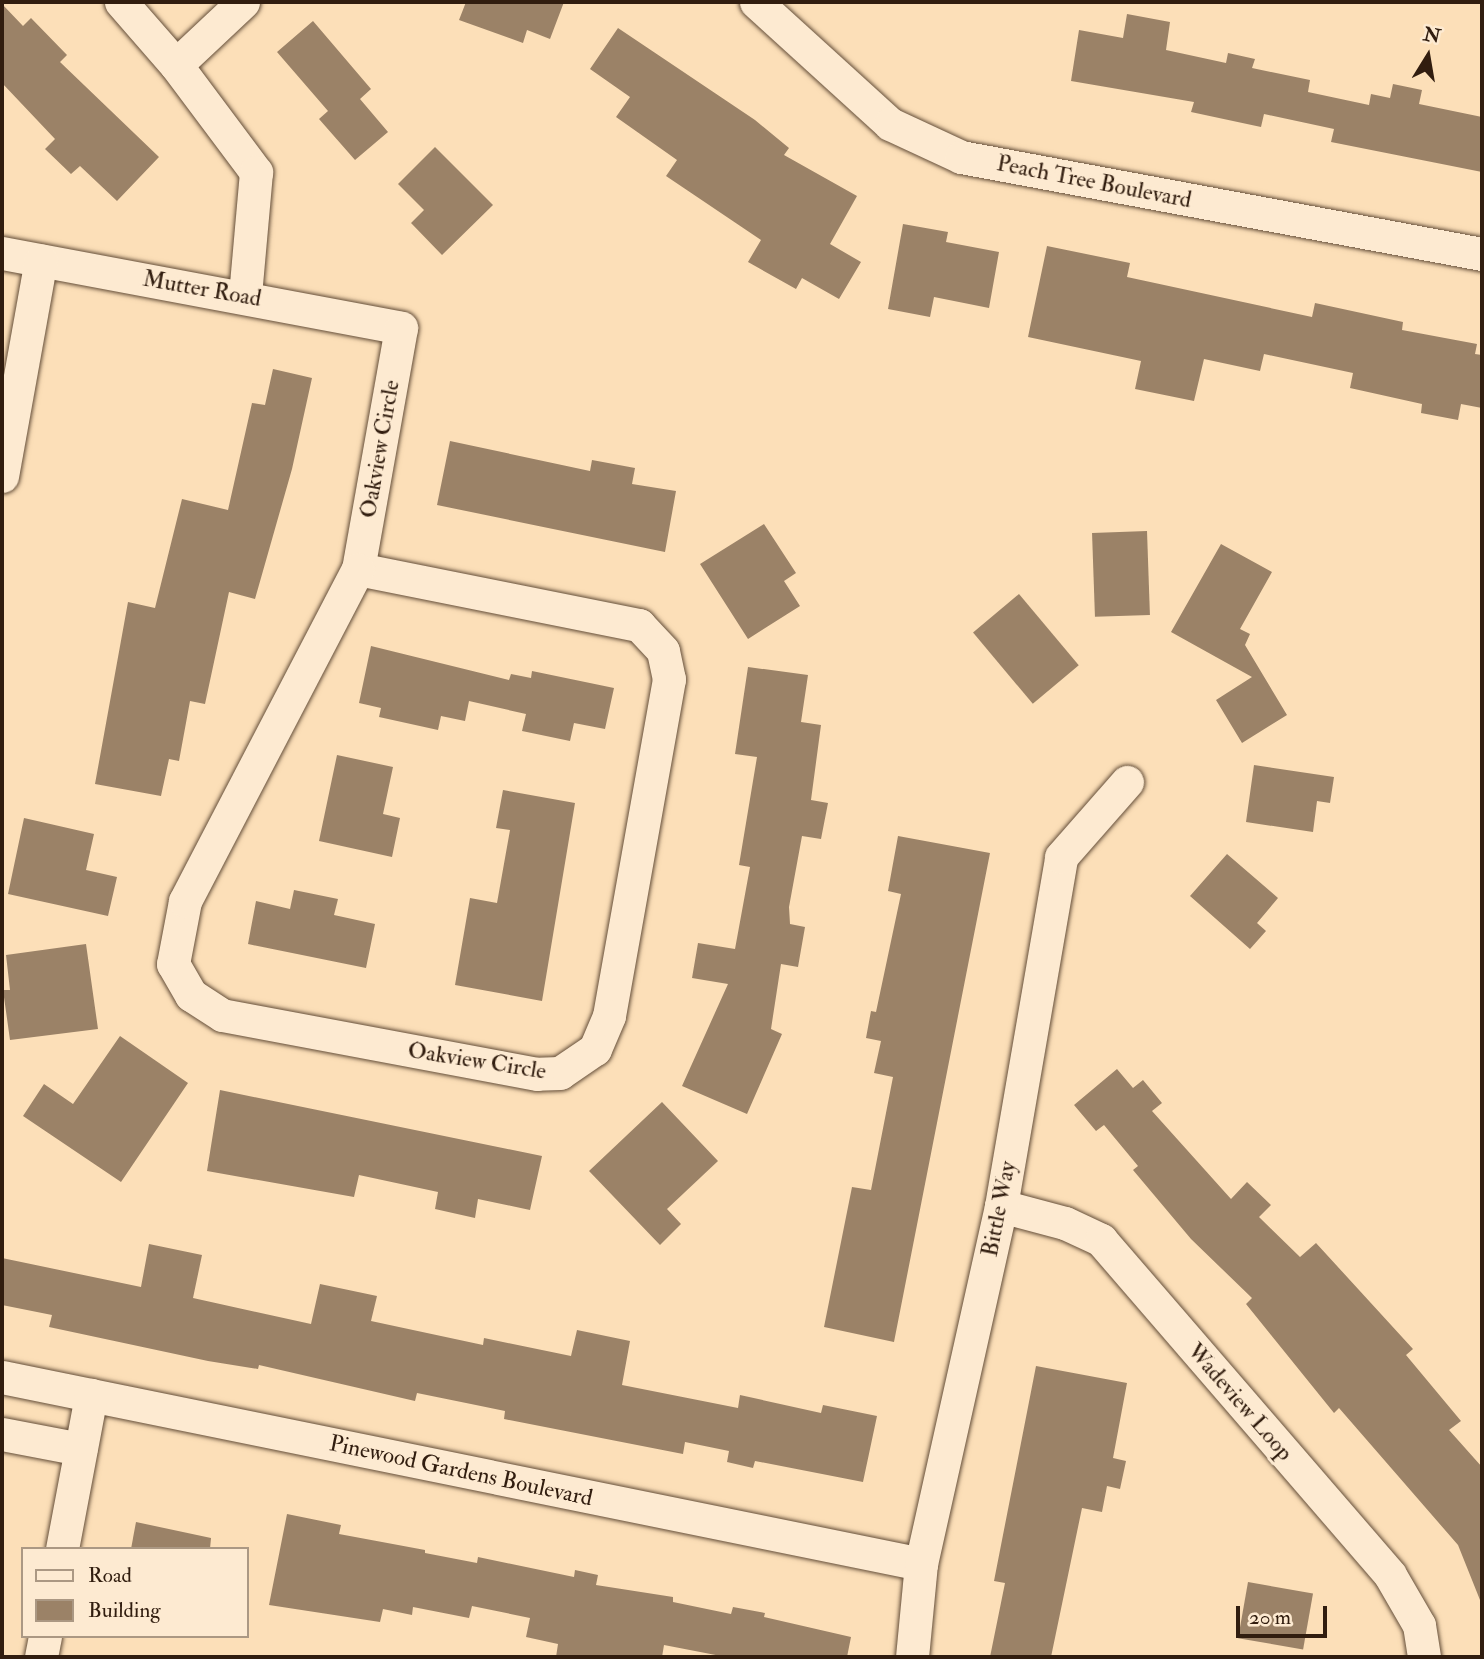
<!DOCTYPE html>
<style>
body{margin:0}
#map{position:relative;width:1484px;height:1659px;overflow:hidden;background:#fcdfb8;font-family:"IM FELL Double Pica",serif}
div>[style]{position:absolute}
.building>*{inset:0;background:#9b8267;transform-origin:0 0}
.roads{filter:drop-shadow(0 0 2px #644e39) drop-shadow(0 0 2px #644e39)}
.minor>*{height:33px;margin:-16.5px;padding:0 16.5px;transform-origin:16.5px;border-radius:16.5px;background:#fdead1}
span{translate:-50% -50%;white-space:nowrap;text-align:center;line-height:1.15;-webkit-text-stroke:6px #fdead1;paint-order:stroke}
.street-label{font-size:23px;color:#311d0f}
.frame{position:absolute;inset:0;border:4px solid #311d0f;pointer-events:none}
.legend{position:absolute;left:21px;top:1547px;width:228px;height:91px;box-sizing:border-box;background:#fdead1;border:2px solid #ab9883;margin:0;padding:9px 12px;list-style:none;font-size:21px;color:#311d0f}
.legend li{display:flex;align-items:center;gap:14px;height:35px}
.legend b{width:35px;border:2px solid #ab9883}
.north{position:absolute;left:1393px;top:21px;width:70px;height:70px;-webkit-text-stroke:5px #fdead1;paint-order:stroke;rotate:11deg;font-size:19px;font-weight:700;line-height:28px;text-align:center;color:#311d0f}
.north::after{content:'';display:block;margin:auto;width:24px;height:32px;background:#311d0f;clip-path:polygon(50% 0,100% 100%,50% 72%,0 100%)}
.scale{position:absolute;left:1236px;top:1606px;width:91px;height:32px;box-sizing:border-box;border:4px solid #311d0f;border-top:0;padding-left:9px;font-size:21px;line-height:24px;white-space:nowrap;color:#311d0f;-webkit-text-stroke:5px #fdead1;paint-order:stroke}
</style>
<div id="map">
<div class="building">
<div style="clip-path:polygon(466px 2px,564px 2px,550px 39px,527px 30px,523px 43px,459px 20px)"></div>
<div style="clip-path:polygon(2px 4px,23px 26px,31px 18px,67px 55px,60px 62px,159px 157px,117px 201px,80px 166px,71px 174px,45px 149px,55px 139px,2px 83px)"></div>
<div style="clip-path:polygon(1127px 14px,1170px 22px,1166px 50px,1226px 63px,1228px 53px,1255px 59px,1252px 68px,1310px 80px,1308px 92px,1369px 105px,1371px 94px,1390px 98px,1393px 84px,1422px 90px,1419px 104px,1482px 117px,1482px 172px,1331px 142px,1334px 129px,1264px 114px,1261px 127px,1191px 112px,1194px 102px,1071px 81px,1079px 30px,1123px 38px)"></div>
<div style="clip-path:polygon(313px 21px,371px 89px,360px 99px,388px 132px,355px 160px,319px 119px,328px 111px,277px 52px)"></div>
<div style="clip-path:polygon(618px 28px,755px 120px,789px 148px,784px 155px,857px 196px,830px 244px,861px 262px,839px 299px,802px 278px,796px 289px,748px 262px,761px 240px,666px 176px,677px 160px,616px 117px,630px 97px,590px 69px)"></div>
<div style="clip-path:polygon(435px 147px,493px 205px,442px 255px,411px 223px,424px 210px,398px 184px)"></div>
<div style="clip-path:polygon(903px 224px,948px 232px,946px 242px,999px 252px,989px 308px,934px 297px,930px 317px,888px 309px)"></div>
<div style="clip-path:polygon(1047px 246px,1130px 263px,1127px 277px,1312px 317px,1315px 303px,1403px 322px,1402px 330px,1477px 344px,1475px 354px,1482px 355px,1482px 408px,1461px 404px,1458px 420px,1421px 413px,1422px 404px,1350px 388px,1353px 373px,1264px 354px,1260px 371px,1204px 359px,1194px 401px,1135px 389px,1141px 361px,1028px 337px)"></div>
<div style="clip-path:polygon(273px 369px,312px 378px,292px 469px,255px 599px,229px 592px,205px 704px,190px 701px,179px 761px,169px 759px,161px 796px,95px 784px,128px 602px,155px 608px,182px 499px,228px 510px,252px 403px,265px 405px)"></div>
<div style="clip-path:polygon(450px 441px,590px 471px,592px 460px,635px 468px,632px 484px,676px 491px,665px 552px,437px 505px)"></div>
<div style="clip-path:polygon(764px 524px,796px 573px,784px 581px,800px 606px,748px 639px,700px 564px)"></div>
<div style="left:1147px;top:531px;width:84px;height:55px;rotate:88deg"></div>
<div style="clip-path:polygon(1221px 544px,1272px 572px,1240px 629px,1250px 634px,1245px 645px,1287px 715px,1242px 743px,1216px 700px,1252px 677px,1171px 632px)"></div>
<div style="left:1019px;top:594px;width:93px;height:60px;rotate:50deg"></div>
<div style="clip-path:polygon(371px 646px,509px 680px,511px 674px,531px 678px,532px 671px,614px 688px,605px 729px,574px 723px,570px 741px,522px 731px,526px 714px,469px 701px,465px 721px,441px 716px,438px 730px,379px 717px,381px 708px,359px 703px)"></div>
<div style="clip-path:polygon(748px 667px,808px 675px,801px 722px,821px 725px,811px 800px,828px 803px,821px 839px,802px 836px,789px 907px,790px 924px,805px 927px,798px 967px,781px 964px,771px 1029px,782px 1034px,747px 1114px,682px 1086px,728px 984px,692px 978px,698px 943px,735px 949px,750px 867px,739px 865px,757px 757px,735px 754px)"></div>
<div style="clip-path:polygon(337px 755px,393px 767px,383px 814px,400px 818px,392px 857px,319px 841px)"></div>
<div style="clip-path:polygon(1254px 765px,1334px 777px,1330px 803px,1317px 801px,1313px 832px,1246px 822px)"></div>
<div style="clip-path:polygon(503px 790px,575px 803px,542px 1001px,455px 985px,470px 898px,497px 903px,510px 830px,496px 828px)"></div>
<div style="clip-path:polygon(24px 818px,94px 834px,86px 870px,117px 877px,108px 916px,8px 894px)"></div>
<div style="clip-path:polygon(898px 836px,990px 853px,894px 1342px,824px 1327px,852px 1187px,871px 1190px,893px 1077px,874px 1073px,881px 1041px,866px 1038px,871px 1011px,876px 1012px,901px 894px,888px 891px)"></div>
<div style="clip-path:polygon(1227px 854px,1278px 898px,1257px 923px,1266px 931px,1250px 949px,1190px 896px)"></div>
<div style="clip-path:polygon(294px 890px,338px 899px,334px 915px,375px 924px,366px 968px,248px 944px,256px 901px,290px 909px)"></div>
<div style="clip-path:polygon(86px 944px,98px 1029px,10px 1040px,3px 990px,10px 990px,6px 955px)"></div>
<div style="clip-path:polygon(120px 1036px,188px 1083px,121px 1182px,23px 1116px,44px 1084px,73px 1104px)"></div>
<div style="clip-path:polygon(1117px 1069px,1133px 1088px,1143px 1080px,1162px 1103px,1152px 1111px,1231px 1199px,1247px 1182px,1271px 1205px,1259px 1217px,1300px 1257px,1316px 1243px,1413px 1349px,1406px 1355px,1461px 1421px,1449px 1430px,1482px 1467px,1482px 1605px,1458px 1545px,1339px 1408px,1334px 1413px,1246px 1304px,1252px 1298px,1191px 1239px,1133px 1170px,1138px 1166px,1104px 1125px,1096px 1131px,1074px 1105px)"></div>
<div style="clip-path:polygon(220px 1090px,542px 1156px,530px 1210px,478px 1199px,475px 1218px,435px 1209px,438px 1192px,359px 1175px,354px 1197px,207px 1171px)"></div>
<div style="clip-path:polygon(662px 1102px,718px 1161px,667px 1209px,681px 1224px,660px 1245px,589px 1171px)"></div>
<div style="clip-path:polygon(149px 1244px,202px 1255px,193px 1298px,311px 1324px,320px 1284px,377px 1296px,371px 1321px,483px 1345px,484px 1338px,571px 1356px,577px 1330px,630px 1341px,622px 1385px,738px 1408px,740px 1395px,821px 1413px,823px 1405px,877px 1416px,863px 1482px,755px 1461px,753px 1468px,727px 1462px,729px 1451px,685px 1442px,683px 1454px,504px 1419px,505px 1411px,471px 1404px,417px 1393px,415px 1401px,259px 1365px,258px 1369px,208px 1361px,49px 1327px,52px 1315px,2px 1305px,2px 1258px,141px 1287px)"></div>
<div style="clip-path:polygon(1036px 1366px,1127px 1383px,1113px 1458px,1126px 1461px,1120px 1489px,1107px 1486px,1102px 1512px,1082px 1508px,1051px 1657px,990px 1657px,1005px 1583px,994px 1581px)"></div>
<div style="clip-path:polygon(287px 1514px,341px 1525px,339px 1534px,425px 1550px,425px 1553px,477px 1563px,478px 1557px,574px 1577px,575px 1570px,598px 1575px,596px 1585px,673px 1597px,673px 1602px,731px 1614px,733px 1607px,765px 1613px,764px 1617px,851px 1637px,847px 1657px,726px 1657px,664px 1645px,662px 1657px,556px 1657px,558px 1644px,526px 1637px,530px 1618px,472px 1606px,469px 1618px,413px 1607px,412px 1615px,383px 1609px,380px 1622px,269px 1605px)"></div>
<div style="clip-path:polygon(136px 1522px,211px 1538px,210px 1549px,131px 1549px)"></div>
<div style="left:1248px;top:1582px;width:66px;height:57px;rotate:10deg"></div>
</div>
<div class="roads">
<div class="minor">
<div style="left:121px;top:2px;width:84px;rotate:48.9deg"></div>
<div style="left:176px;top:65px;width:134px;rotate:53.2deg"></div>
<div style="left:256px;top:172px;width:124px;rotate:95.1deg"></div>
<div style="left:756px;top:2px;width:181px;rotate:42.3deg"></div>
<div style="left:890px;top:124px;width:78px;rotate:24.9deg"></div>
<div style="left:961px;top:157px;width:530px;rotate:10.55deg"></div>
<div style="left:176px;top:65px;width:92px;rotate:-43.2deg"></div>
<div style="left:2px;top:253px;width:406px;rotate:10.6deg"></div>
<div style="left:401px;top:328px;width:245px;rotate:100.1deg"></div>
<div style="left:2px;top:476px;width:219px;rotate:-79.8deg"></div>
<div style="left:358px;top:569px;width:287px;rotate:11.3deg"></div>
<div style="left:639px;top:625px;width:35px;rotate:47deg"></div>
<div style="left:663px;top:651px;width:29px;rotate:78deg"></div>
<div style="left:669px;top:679px;width:342px;rotate:100.1deg"></div>
<div style="left:609px;top:1016px;width:36px;rotate:113deg"></div>
<div style="left:595px;top:1049px;width:42px;rotate:145.6deg"></div>
<div style="left:560px;top:1073px;width:23px;rotate:178deg"></div>
<div style="left:537px;top:1074px;width:320px;rotate:-169.4deg"></div>
<div style="left:222px;top:1015px;width:37px;rotate:-147deg"></div>
<div style="left:191px;top:995px;width:36px;rotate:-120deg"></div>
<div style="left:173px;top:964px;width:64px;rotate:-79.2deg"></div>
<div style="left:185px;top:901px;width:374px;rotate:-62.5deg"></div>
<div style="left:1001px;top:1206px;width:66px;rotate:14.9deg"></div>
<div style="left:1065px;top:1223px;width:40px;rotate:25deg"></div>
<div style="left:1101px;top:1240px;width:442px;rotate:49.2deg"></div>
<div style="left:1390px;top:1575px;width:58px;rotate:59.9deg"></div>
<div style="left:1419px;top:1625px;width:32px;rotate:81deg"></div>
<div style="left:2px;top:1377px;width:938px;rotate:11.5deg"></div>
<div style="left:2px;top:1434px;width:80px;rotate:10.8deg"></div>
<div style="left:62px;top:1549px;width:157px;rotate:-79.3deg"></div>
<div style="left:41px;top:1657px;width:21px;rotate:-79deg"></div>
<div style="left:912px;top:1657px;width:93px;rotate:-84.5deg"></div>
<div style="left:921px;top:1564px;width:367px;rotate:-77.4deg"></div>
<div style="left:1001px;top:1206px;width:354px;rotate:-80.2deg"></div>
<div style="left:1061px;top:857px;width:100px;rotate:-48.7deg"></div>
</div>
</div>
<div class="street-label">
<span style="left:1094px;top:182px;rotate:11deg">Peach Tree Boulevard</span>
<span style="left:202px;top:289px;rotate:10deg">Mutter Road</span>
<span style="left:380px;top:449px;rotate:-80deg">Oakview Circle</span>
<span style="left:477px;top:1061px;rotate:9deg">Oakview Circle</span>
<span style="left:999px;top:1209px;rotate:-79deg">Bittle Way</span>
<span style="left:1240px;top:1402px;rotate:49deg">Wadeview Loop</span>
<span style="left:461px;top:1471px;rotate:12deg">Pinewood Gardens Boulevard</span>
</div>
<div class="frame"></div>
<ul class="legend">
<li><b style="height:9px;background:#fdead1"></b>Road</li>
<li><b style="height:19px;background:#9b8267"></b>Building</li>
</ul>
<div class="north">N</div>
<div class="scale">20 m</div>
</div>
